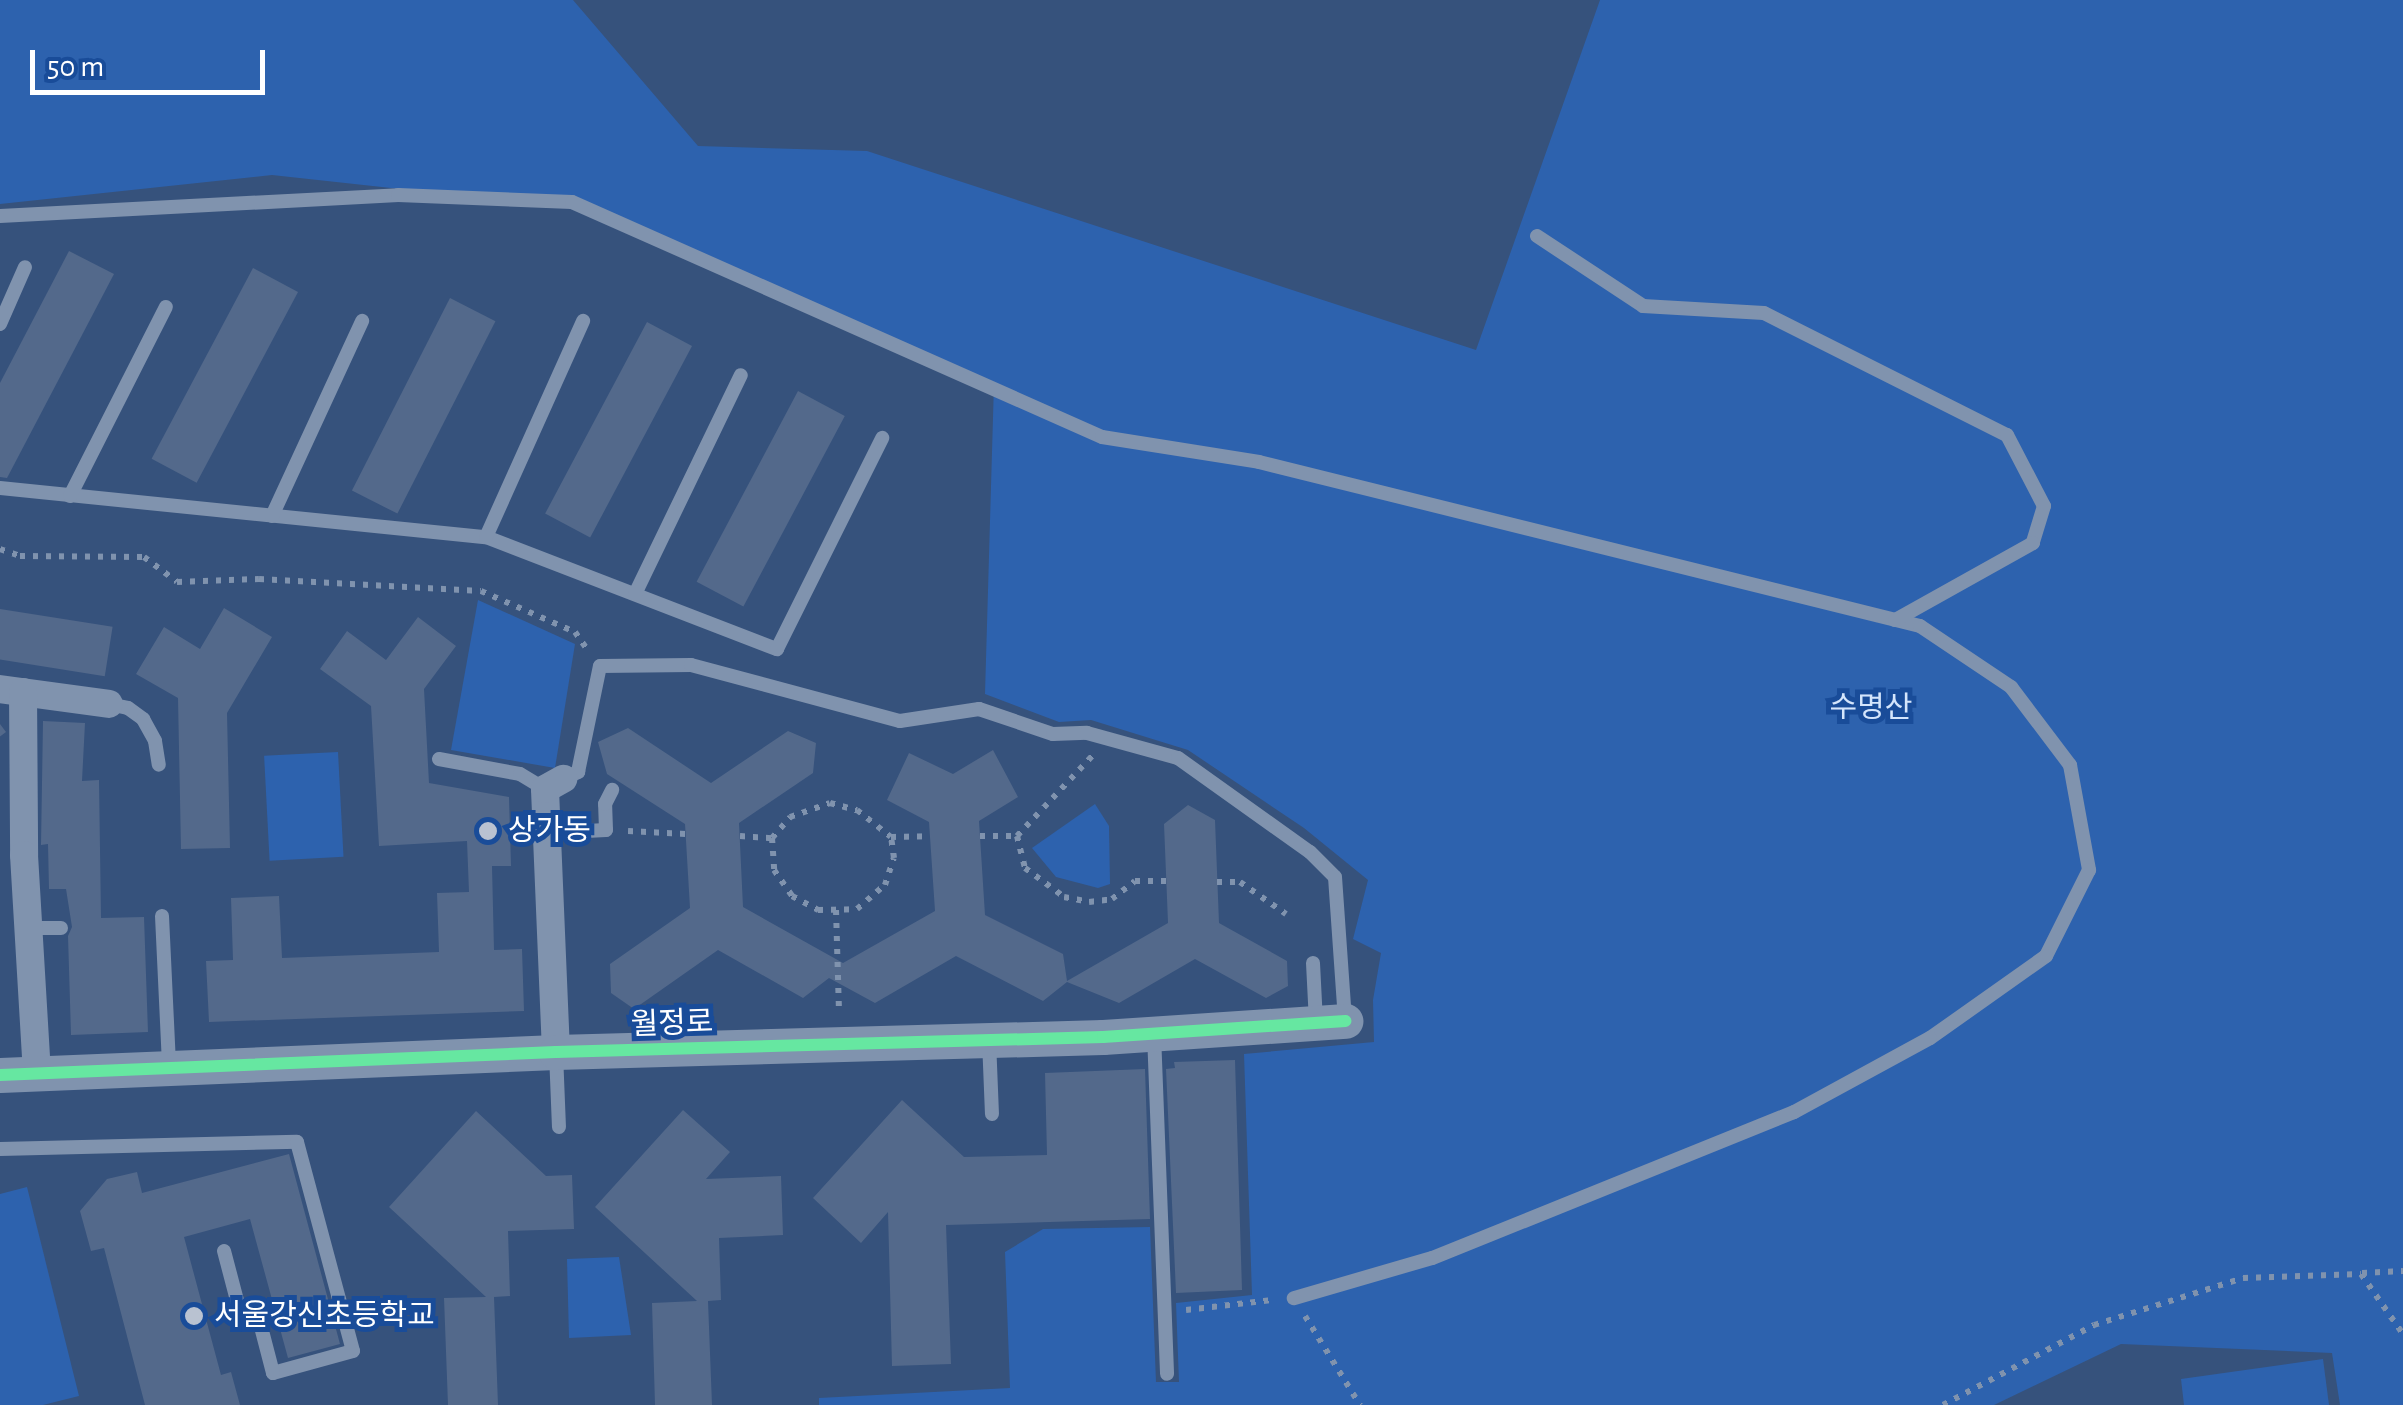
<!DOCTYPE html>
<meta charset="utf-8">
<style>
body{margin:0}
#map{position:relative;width:2403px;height:1405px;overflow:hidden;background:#36527c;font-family:"Alegreya Sans","Noto Sans KR",sans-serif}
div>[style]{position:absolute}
.green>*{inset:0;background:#2d62ae;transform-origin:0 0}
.building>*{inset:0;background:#53698b;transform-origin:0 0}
.path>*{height:6px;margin-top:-3px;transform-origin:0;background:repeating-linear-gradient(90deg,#8093ae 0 5px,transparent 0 13px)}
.service>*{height:14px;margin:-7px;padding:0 7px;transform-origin:7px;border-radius:7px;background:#8093ae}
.minor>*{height:28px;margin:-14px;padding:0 14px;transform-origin:14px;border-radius:14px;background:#8093ae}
.tertiary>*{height:35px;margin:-17.5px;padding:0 17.5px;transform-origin:17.5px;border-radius:17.5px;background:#8093ae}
.cycleway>*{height:12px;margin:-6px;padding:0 6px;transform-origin:6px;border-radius:6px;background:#66e7a1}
.dots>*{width:28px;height:28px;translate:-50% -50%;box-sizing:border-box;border:5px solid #194c99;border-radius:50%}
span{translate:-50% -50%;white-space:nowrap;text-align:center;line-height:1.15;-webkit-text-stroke:10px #194c99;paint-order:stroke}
.park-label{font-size:30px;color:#d4e5fc}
.poi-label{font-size:30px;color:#fff}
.left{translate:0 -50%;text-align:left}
.street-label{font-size:30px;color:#fff}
.scale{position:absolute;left:30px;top:50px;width:235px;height:45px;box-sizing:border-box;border:5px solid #fff;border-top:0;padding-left:12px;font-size:30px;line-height:35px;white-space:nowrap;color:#fff;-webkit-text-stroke:8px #194c99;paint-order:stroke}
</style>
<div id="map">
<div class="green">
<div style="clip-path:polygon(0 0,573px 0,698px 146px,867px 151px,1476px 350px,1600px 0,2403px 0,2403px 1405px,2340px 1405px,2332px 1353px,2121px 1344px,1994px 1405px,819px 1405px,819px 1398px,1010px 1388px,1005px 1252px,1043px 1229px,1150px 1227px,1156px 1382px,1179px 1382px,1176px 1303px,1252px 1295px,1244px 1054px,1374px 1042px,1373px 1000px,1381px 953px,1353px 939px,1368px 880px,1304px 828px,1188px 750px,1091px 720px,1059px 722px,985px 694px,994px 383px,583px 209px,272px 175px,0 204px)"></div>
<div style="clip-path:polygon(478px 600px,575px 644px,555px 768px,451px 750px)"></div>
<div style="left:338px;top:752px;width:105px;height:74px;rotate:87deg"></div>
<div style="clip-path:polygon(1095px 804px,1109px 826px,1110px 884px,1098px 888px,1056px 877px,1032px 848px)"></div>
<div style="clip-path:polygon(27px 1187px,79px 1396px,43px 1405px,0 1405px,0 1194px)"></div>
<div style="clip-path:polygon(619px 1257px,631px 1335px,569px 1338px,567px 1259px)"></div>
<div style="clip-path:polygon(2323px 1359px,2329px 1405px,2184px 1405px,2181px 1379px)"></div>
</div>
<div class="building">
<div style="clip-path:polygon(69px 251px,114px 274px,7px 478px,0 477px,0 383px)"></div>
<div style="left:253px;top:268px;width:51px;height:216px;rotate:28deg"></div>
<div style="left:450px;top:298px;width:51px;height:216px;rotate:27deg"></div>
<div style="left:647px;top:322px;width:51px;height:217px;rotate:28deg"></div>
<div style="left:798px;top:391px;width:53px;height:216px;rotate:28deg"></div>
<div style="clip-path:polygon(224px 608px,272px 637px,227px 713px,230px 848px,181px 849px,178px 698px,136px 674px,164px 627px,200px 649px)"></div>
<div style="left:0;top:609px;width:114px;height:50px;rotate:9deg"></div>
<div style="clip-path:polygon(418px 617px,456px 646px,424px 689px,429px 783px,509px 797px,511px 866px,492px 866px,494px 950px,522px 949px,524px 1011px,209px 1022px,206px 961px,233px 960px,231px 898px,279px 896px,282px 958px,439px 952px,437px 893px,469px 892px,467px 841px,379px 846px,371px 706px,320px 669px,347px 631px,386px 660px)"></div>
<div style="clip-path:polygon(43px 721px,85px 723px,82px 781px,99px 780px,101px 918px,144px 917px,148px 1032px,71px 1035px,68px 936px,72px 927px,66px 889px,49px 889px,48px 844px,41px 845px)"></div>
<div style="left:0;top:724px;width:10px;height:122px;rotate:53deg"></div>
<div style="clip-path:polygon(628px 728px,711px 783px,788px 731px,816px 743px,813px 773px,739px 823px,743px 907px,843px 963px,935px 911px,929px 822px,887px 800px,909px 753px,953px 774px,993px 750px,1018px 797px,979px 821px,985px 915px,1063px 954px,1067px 981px,1168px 923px,1164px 824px,1188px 805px,1215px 820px,1219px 923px,1287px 961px,1288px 986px,1266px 998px,1195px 959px,1119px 1003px,1067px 982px,1043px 1001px,956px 956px,875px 1003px,829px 978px,803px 998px,718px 950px,634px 1009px,611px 993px,610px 964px,690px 908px,685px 824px,607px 774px,598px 742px)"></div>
<div style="clip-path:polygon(1235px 1060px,1242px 1290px,1176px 1293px,1166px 1069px,1175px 1068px,1174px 1062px)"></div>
<div style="clip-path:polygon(1145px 1069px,1150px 1219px,946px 1225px,951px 1364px,892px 1366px,888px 1212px,861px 1243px,813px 1198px,902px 1100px,964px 1157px,1047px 1155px,1045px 1073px)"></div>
<div style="clip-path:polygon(683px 1110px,730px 1152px,706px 1179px,781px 1176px,783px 1235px,719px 1238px,721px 1300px,708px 1301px,712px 1405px,655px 1405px,652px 1303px,697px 1301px,595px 1207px)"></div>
<div style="clip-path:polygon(476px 1111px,546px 1176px,572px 1175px,574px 1229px,508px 1231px,510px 1296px,494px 1297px,498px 1405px,448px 1405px,444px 1298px,486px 1297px,389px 1207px)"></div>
<div style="clip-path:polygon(289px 1154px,340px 1344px,288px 1358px,250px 1219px,184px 1237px,221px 1375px,231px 1372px,240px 1405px,145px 1405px,104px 1248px,91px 1251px,80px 1211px,107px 1179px,137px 1172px,142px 1193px)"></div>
</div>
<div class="path">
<div style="left:0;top:549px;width:21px;rotate:19deg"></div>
<div style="left:20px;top:556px;width:124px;rotate:0.5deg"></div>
<div style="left:144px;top:557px;width:41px;rotate:37.1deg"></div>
<div style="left:177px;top:582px;width:82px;rotate:-2.1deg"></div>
<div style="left:259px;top:579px;width:222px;rotate:3.1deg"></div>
<div style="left:481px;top:591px;width:103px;rotate:23.6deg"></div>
<div style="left:575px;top:632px;width:21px;rotate:55deg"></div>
<div style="left:628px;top:831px;width:58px;rotate:3deg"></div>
<div style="left:740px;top:836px;width:32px;rotate:4deg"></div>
<div style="left:772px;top:838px;width:32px;rotate:86deg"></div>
<div style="left:774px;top:870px;width:32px;rotate:55deg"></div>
<div style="left:792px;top:896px;width:30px;rotate:28deg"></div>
<div style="left:818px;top:910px;width:39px;rotate:-1deg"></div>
<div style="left:857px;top:909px;width:37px;rotate:-41deg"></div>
<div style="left:885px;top:885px;width:28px;rotate:-72deg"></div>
<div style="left:894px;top:858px;width:21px;rotate:-98deg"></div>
<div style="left:891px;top:837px;width:39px;rotate:-1deg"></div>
<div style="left:980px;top:836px;width:37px"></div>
<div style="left:1017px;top:836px;width:33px;rotate:76deg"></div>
<div style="left:1025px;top:868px;width:49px;rotate:36.6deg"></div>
<div style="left:1064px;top:897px;width:25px;rotate:11deg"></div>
<div style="left:1089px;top:902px;width:23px;rotate:-7deg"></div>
<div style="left:1112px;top:899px;width:29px;rotate:-38deg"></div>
<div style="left:1135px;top:881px;width:31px"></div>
<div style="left:1017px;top:836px;width:110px;rotate:-46.8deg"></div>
<div style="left:772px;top:838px;width:28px;rotate:-49deg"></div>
<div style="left:790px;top:817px;width:42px;rotate:-19.3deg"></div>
<div style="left:830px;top:803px;width:28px;rotate:15deg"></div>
<div style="left:857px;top:810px;width:43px;rotate:38.5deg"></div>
<div style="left:1217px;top:882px;width:23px"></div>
<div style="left:1240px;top:882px;width:56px;rotate:34.8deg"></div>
<div style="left:836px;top:910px;width:103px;rotate:88.3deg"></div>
<div style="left:2362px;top:1273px;width:41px;rotate:-2.8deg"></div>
<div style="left:1186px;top:1310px;width:88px;rotate:-6.6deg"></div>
<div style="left:1305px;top:1316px;width:105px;rotate:58.3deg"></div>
<div style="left:1943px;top:1405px;width:171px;rotate:-27.9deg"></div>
<div style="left:2094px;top:1325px;width:156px;rotate:-17.5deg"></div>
<div style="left:2243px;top:1278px;width:118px;rotate:-1.9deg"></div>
<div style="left:2361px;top:1274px;width:73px;rotate:55deg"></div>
</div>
<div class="service">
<div style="left:0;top:216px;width:399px;rotate:-3deg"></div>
<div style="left:398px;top:195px;width:174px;rotate:2.3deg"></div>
<div style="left:572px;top:202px;width:580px;rotate:23.91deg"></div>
<div style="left:1102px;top:437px;width:159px;rotate:9deg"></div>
<div style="left:1259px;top:462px;width:681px;rotate:13.93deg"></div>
<div style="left:1920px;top:626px;width:110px;rotate:33.8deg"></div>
<div style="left:2011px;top:687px;width:98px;rotate:52.9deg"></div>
<div style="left:2070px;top:765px;width:107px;rotate:79.7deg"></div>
<div style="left:2089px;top:870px;width:96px;rotate:116.6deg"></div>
<div style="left:2046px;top:956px;width:142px;rotate:144.7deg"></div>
<div style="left:1930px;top:1038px;width:155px;rotate:151.4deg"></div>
<div style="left:1794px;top:1112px;width:390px;rotate:158deg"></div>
<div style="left:1432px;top:1258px;width:144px;rotate:163.8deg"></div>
<div style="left:1537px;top:236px;width:127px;rotate:33.4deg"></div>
<div style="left:1643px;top:306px;width:121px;rotate:3.3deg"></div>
<div style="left:1764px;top:313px;width:272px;rotate:26.7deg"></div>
<div style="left:2007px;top:435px;width:80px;rotate:62.5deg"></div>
<div style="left:2044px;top:506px;width:39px;rotate:107deg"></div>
<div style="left:2033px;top:543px;width:158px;rotate:150.8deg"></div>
<div style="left:0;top:324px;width:62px;rotate:-66.3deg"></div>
<div style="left:0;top:488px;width:488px;rotate:5.8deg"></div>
<div style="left:486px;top:537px;width:312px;rotate:21.1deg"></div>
<div style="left:777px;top:649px;width:236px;rotate:-63.5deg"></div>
<div style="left:70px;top:496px;width:212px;rotate:-63.1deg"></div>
<div style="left:272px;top:516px;width:215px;rotate:-65.2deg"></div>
<div style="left:486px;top:537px;width:237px;rotate:-65.8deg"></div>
<div style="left:635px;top:594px;width:243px;rotate:-64.2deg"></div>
<div style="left:109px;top:704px;width:19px;rotate:12deg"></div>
<div style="left:128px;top:708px;width:19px;rotate:36deg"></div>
<div style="left:143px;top:719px;width:25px;rotate:61deg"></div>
<div style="left:155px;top:741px;width:24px;rotate:81deg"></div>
<div style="left:439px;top:759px;width:82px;rotate:10.5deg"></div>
<div style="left:520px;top:774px;width:29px;rotate:31deg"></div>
<div style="left:563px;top:779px;width:17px;rotate:-25deg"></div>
<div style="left:578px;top:772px;width:108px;rotate:-78.3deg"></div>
<div style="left:600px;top:666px;width:91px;rotate:-0.6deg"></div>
<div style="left:691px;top:665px;width:216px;rotate:15deg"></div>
<div style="left:900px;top:721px;width:80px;rotate:-8.6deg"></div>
<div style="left:979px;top:709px;width:78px;rotate:18.7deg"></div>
<div style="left:1053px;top:734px;width:34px;rotate:-2deg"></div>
<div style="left:1087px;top:733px;width:94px;rotate:15.4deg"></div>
<div style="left:1178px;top:758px;width:162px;rotate:35.5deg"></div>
<div style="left:1310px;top:852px;width:35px;rotate:45deg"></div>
<div style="left:1335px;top:877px;width:143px;rotate:86deg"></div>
<div style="left:547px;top:833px;width:59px;rotate:-2.9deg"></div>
<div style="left:606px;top:830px;width:26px;rotate:-92deg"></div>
<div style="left:605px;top:804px;width:16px;rotate:-63deg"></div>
<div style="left:162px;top:916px;width:151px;rotate:87.3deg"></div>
<div style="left:29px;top:928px;width:32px"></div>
<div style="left:1313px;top:963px;width:59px;rotate:87.1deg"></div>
<div style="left:1154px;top:1034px;width:340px;rotate:87.8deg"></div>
<div style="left:989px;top:1040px;width:74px;rotate:87.7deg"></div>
<div style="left:556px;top:1053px;width:74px;rotate:87.7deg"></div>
<div style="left:0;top:1149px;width:297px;rotate:-1.4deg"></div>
<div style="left:297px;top:1142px;width:216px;rotate:75deg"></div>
<div style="left:353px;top:1351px;width:83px;rotate:164.6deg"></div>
<div style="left:273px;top:1373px;width:71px;rotate:-104.6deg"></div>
<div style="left:255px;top:1304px;width:16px;rotate:166deg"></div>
<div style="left:239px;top:1308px;width:59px;rotate:-104.7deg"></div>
</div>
<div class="minor">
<div style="left:0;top:689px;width:110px;rotate:7.8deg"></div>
<div style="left:23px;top:692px;width:163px;rotate:89.6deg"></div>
<div style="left:24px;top:855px;width:218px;rotate:86.6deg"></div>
<div style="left:556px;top:1052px;width:263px;rotate:-92.4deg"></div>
<div style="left:545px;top:789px;width:21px;rotate:-29deg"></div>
</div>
<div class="tertiary">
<div style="left:0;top:1075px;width:556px;rotate:-2.37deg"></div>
<div style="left:556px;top:1052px;width:547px;rotate:-1.57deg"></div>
<div style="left:1103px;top:1037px;width:243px;rotate:-3.8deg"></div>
</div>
<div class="cycleway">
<div style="left:0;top:1075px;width:556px;rotate:-2.37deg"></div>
<div style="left:556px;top:1052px;width:547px;rotate:-1.57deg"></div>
<div style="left:1103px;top:1037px;width:243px;rotate:-3.8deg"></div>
</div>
<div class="dots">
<div style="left:488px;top:831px;background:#b9c2d1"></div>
<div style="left:194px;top:1316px;background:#b9c2d1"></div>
</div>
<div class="park-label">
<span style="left:1871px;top:708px">수명산</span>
</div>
<div class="poi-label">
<span class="left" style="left:508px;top:831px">상가동</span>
<span class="left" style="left:214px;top:1316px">서울강신초등학교</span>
</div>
<div class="street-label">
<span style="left:672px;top:1024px;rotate:-2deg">월정로</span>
</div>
<div class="scale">50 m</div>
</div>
